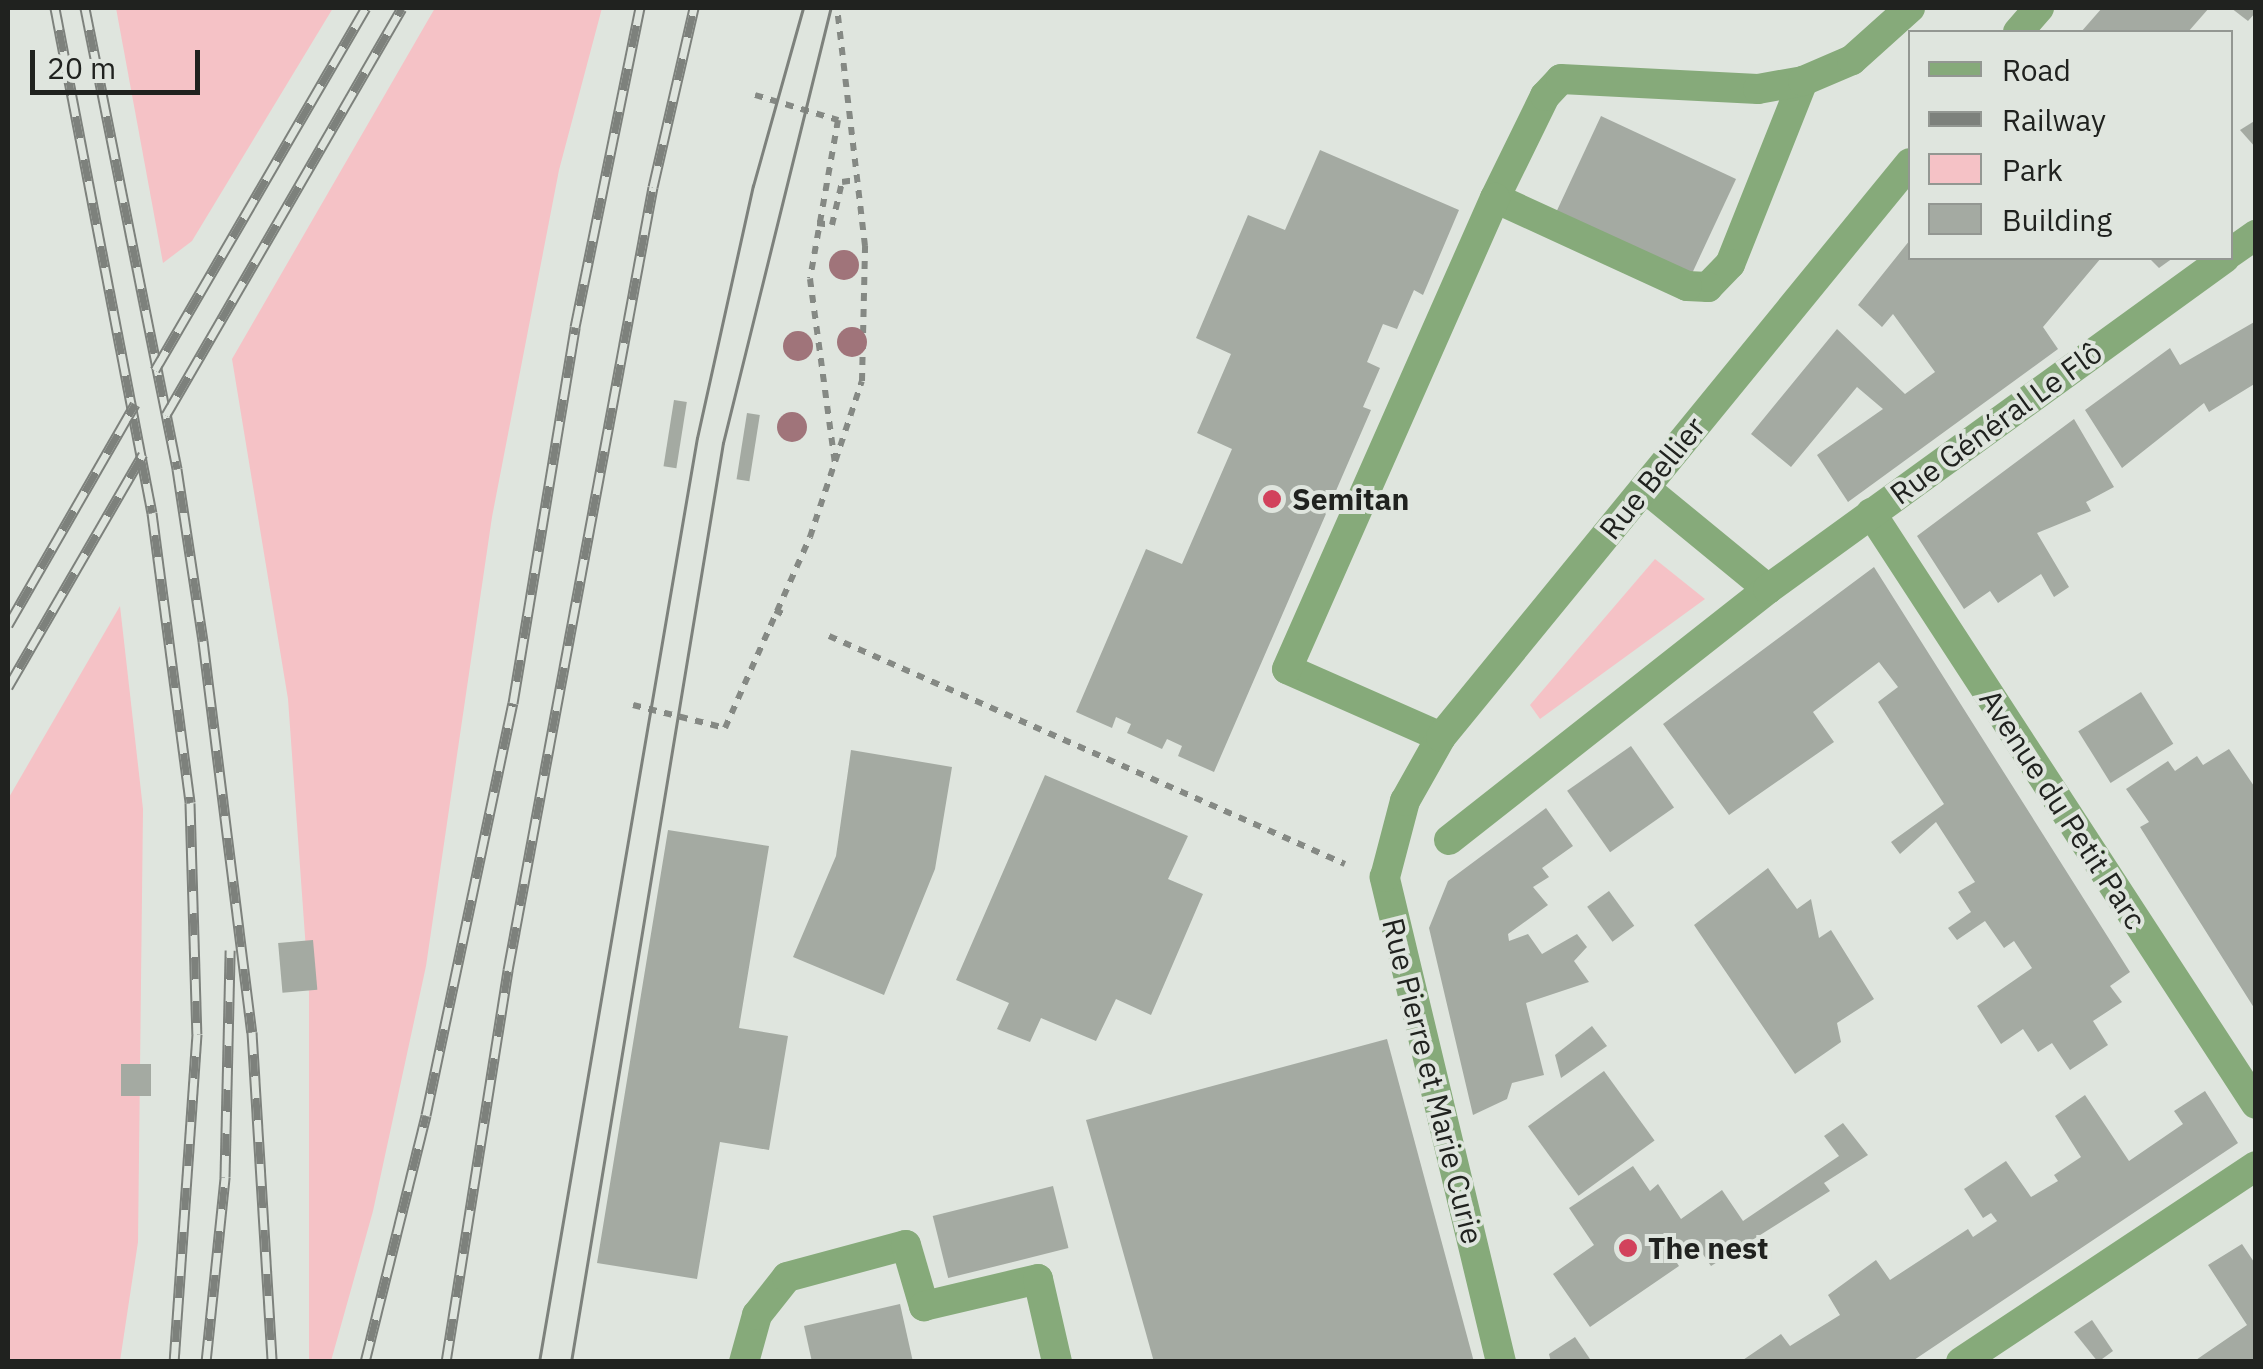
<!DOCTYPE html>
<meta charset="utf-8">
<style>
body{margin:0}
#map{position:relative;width:2263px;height:1369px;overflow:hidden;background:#dfe5de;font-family:"IBM Plex Sans",sans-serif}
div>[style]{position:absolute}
.green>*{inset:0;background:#f5c2c6}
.building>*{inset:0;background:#a4aaa2;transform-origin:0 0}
.path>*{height:6px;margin-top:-3px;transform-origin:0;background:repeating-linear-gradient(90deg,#858984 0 8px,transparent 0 16px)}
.lane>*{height:30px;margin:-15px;padding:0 15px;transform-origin:15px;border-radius:15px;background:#86aa7a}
.street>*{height:30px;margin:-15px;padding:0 15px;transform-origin:15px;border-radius:15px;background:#86aa7a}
.tram>*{height:2.5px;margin:-1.25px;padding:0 1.25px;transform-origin:1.25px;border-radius:1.25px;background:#7d817c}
.rail>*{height:11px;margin-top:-5.5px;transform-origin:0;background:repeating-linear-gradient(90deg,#dfe5de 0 22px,#7d817c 0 44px);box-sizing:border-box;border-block:2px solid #7d817c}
.trees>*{width:30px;height:30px;margin:-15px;border-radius:50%;background:#a0747a}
.dots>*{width:28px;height:28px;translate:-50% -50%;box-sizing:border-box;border:5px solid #dfe5de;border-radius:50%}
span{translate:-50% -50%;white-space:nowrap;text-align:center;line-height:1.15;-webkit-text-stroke:8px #dfe5de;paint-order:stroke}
.street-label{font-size:30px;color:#20221f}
.poi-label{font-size:30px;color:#20221f;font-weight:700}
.left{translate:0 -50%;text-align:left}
.frame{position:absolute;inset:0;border:10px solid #20221f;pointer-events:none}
.legend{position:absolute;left:1908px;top:30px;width:325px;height:230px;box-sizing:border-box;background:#dfe5de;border:2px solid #939792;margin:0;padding:12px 18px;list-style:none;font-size:30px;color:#20221f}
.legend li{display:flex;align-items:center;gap:20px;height:50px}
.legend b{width:50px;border:2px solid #939792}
.scale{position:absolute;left:30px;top:50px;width:170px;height:45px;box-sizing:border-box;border:5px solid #20221f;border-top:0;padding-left:12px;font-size:30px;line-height:35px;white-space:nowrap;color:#20221f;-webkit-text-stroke:8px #dfe5de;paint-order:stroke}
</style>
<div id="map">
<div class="green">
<div style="clip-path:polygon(116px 8px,333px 8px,192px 241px,163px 263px)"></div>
<div style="clip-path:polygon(435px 8px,602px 8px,559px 170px,492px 517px,426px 966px,373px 1211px,331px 1361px,309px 1361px,309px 992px,288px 699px,232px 359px)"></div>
<div style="clip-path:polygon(1655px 559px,1705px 599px,1540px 719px,1530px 705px)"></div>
<div style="clip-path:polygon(120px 606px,143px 809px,138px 1242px,120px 1361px,8px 1362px,8px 799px)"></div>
</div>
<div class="building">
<div style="clip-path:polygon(2102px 8px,2209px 8px,2188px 32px,2081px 32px)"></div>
<div style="clip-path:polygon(2231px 8px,2254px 8px,2256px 12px,2248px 21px)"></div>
<div style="left:1601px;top:116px;width:149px;height:105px;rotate:25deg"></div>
<div style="clip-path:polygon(2256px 120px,2256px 148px,2240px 130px)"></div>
<div style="clip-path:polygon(1320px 150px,1459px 210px,1423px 295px,1414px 290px,1397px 329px,1383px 324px,1367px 362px,1380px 368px,1363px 407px,1371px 410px,1214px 772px,1178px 756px,1182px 746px,1167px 739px,1162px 749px,1127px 733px,1131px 724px,1116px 717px,1112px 728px,1076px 712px,1146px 549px,1182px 564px,1232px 449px,1197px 433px,1231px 354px,1196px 338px,1248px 215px,1285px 230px)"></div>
<div style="clip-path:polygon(1910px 240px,1910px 258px,2101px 258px,2043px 327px,2058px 349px,1848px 502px,1817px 455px,1883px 409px,1857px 387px,1791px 467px,1751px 434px,1837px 329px,1905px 394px,1935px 372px,1893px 314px,1882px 327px,1858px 305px)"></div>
<div style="clip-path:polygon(2149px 258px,2173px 258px,2159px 268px)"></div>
<div style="clip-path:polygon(2256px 321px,2256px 383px,2209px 412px,2204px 403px,2122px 468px,2085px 410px,2170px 348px,2180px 365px)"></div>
<div style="left:674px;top:400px;width:13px;height:67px;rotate:9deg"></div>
<div style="left:747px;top:413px;width:13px;height:67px;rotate:9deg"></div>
<div style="clip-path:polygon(2074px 419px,2114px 487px,2086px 502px,2091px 511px,2037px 533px,2069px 587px,2054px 597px,2041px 574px,1998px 603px,1990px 591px,1964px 609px,1917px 536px)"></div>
<div style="clip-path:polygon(1874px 567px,2130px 972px,2110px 986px,2122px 1002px,2093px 1021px,2108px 1045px,2070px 1070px,2052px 1043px,2038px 1052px,2023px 1029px,2001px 1044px,1977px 1006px,2032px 968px,2014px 941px,2004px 948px,1985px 921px,1957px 940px,1948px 928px,1971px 912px,1958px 892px,1975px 882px,1936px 822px,1900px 854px,1891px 842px,1944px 804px,1878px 702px,1898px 687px,1879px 662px,1813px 712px,1834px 742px,1729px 815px,1663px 724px)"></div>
<div style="left:2141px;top:692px;width:61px;height:74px;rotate:58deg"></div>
<div style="left:1631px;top:746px;width:75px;height:78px;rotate:55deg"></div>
<div style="clip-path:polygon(2229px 749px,2256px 789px,2256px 1011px,2140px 827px,2149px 822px,2126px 789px,2168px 761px,2175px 771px,2197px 756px,2203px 765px)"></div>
<div style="clip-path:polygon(851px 750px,952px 767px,935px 869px,884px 995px,793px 957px,836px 856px)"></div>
<div style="clip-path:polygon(1045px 775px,1188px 836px,1168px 879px,1203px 894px,1151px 1015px,1116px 999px,1096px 1041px,1041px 1018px,1030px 1042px,997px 1029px,1009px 1003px,956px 980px)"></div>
<div style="clip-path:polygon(1546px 808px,1573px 846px,1542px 868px,1549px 877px,1533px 887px,1548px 905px,1508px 934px,1509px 941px,1528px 934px,1542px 954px,1577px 934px,1587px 947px,1574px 961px,1589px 982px,1526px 1003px,1544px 1075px,1512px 1083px,1507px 1099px,1473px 1115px,1429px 928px,1448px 881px)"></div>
<div style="clip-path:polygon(668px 830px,769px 846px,739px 1028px,788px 1036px,769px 1150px,720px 1142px,697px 1279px,597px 1263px)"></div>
<div style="clip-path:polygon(1768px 868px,1797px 909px,1811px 899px,1819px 938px,1831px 930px,1874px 999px,1837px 1023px,1841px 1042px,1795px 1074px,1694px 925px)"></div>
<div style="left:1609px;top:891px;width:43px;height:27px;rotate:54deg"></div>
<div style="left:313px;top:940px;width:50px;height:35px;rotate:85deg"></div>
<div style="clip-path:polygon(1592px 1026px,1607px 1046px,1561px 1078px,1555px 1055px)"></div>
<div style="clip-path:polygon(1387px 1039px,1474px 1362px,1154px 1362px,1086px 1120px)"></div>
<div style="left:121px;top:1064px;width:30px;height:32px"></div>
<div style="left:1604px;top:1071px;width:86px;height:94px;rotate:54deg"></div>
<div style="clip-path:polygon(2205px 1091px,2238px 1143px,1911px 1362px,1740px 1362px,1781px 1334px,1790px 1346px,1840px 1315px,1828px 1295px,1876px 1260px,1890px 1280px,1968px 1229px,1973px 1237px,1997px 1221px,1991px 1213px,1983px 1218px,1964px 1189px,2006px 1161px,2031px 1197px,2058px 1181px,2054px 1175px,2081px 1157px,2055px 1116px,2085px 1095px,2129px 1161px,2183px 1124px,2174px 1111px)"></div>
<div style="clip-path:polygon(1843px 1123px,1868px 1155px,1824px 1183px,1830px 1191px,1711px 1266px,1700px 1250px,1688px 1259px,1672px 1235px,1663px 1242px,1679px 1266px,1590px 1327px,1553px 1274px,1594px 1245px,1569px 1208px,1633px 1166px,1650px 1191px,1658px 1184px,1681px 1219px,1722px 1190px,1743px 1221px,1839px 1156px,1824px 1136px)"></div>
<div style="left:1053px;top:1186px;width:64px;height:124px;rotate:76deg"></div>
<div style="clip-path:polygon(2242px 1244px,2256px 1265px,2256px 1362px,2193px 1362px,2247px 1325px,2208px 1265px)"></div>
<div style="clip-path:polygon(900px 1304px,913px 1362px,812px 1362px,804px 1326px)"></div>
<div style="clip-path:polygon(2092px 1320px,2113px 1351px,2098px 1362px,2074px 1332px)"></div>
<div style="clip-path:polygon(1575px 1337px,1592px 1362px,1551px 1362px,1549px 1354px)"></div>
</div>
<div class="path">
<div style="left:755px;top:95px;width:87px;rotate:16.8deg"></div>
<div style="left:838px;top:120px;width:161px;rotate:100deg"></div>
<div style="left:810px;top:279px;width:186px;rotate:82.3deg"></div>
<div style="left:817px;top:223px;width:15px;rotate:8deg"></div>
<div style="left:832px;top:225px;width:44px;rotate:-76.9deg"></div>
<div style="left:842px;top:182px;width:13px;rotate:-9deg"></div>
<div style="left:775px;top:610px;width:11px;rotate:27deg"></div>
<div style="left:829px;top:636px;width:564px;rotate:23.84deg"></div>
<div style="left:633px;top:705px;width:95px;rotate:14deg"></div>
<div style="left:725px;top:728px;width:209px;rotate:-66deg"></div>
<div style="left:810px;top:537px;width:164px;rotate:-71.6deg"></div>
<div style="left:862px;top:381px;width:135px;rotate:-88.7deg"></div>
<div style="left:865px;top:246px;width:240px;rotate:-96.7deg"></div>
</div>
<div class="lane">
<div style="left:1803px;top:81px;width:197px;rotate:111.7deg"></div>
<div style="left:1730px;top:264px;width:32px;rotate:134deg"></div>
<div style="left:1708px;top:287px;width:21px;rotate:-177deg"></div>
<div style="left:1687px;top:286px;width:211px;rotate:-155.4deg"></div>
<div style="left:1495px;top:198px;width:114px;rotate:-63.9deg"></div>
<div style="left:1545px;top:96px;width:23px;rotate:-47deg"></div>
<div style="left:1561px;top:79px;width:197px;rotate:2.9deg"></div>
<div style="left:1758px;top:89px;width:46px;rotate:-10.1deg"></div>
<div style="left:1803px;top:81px;width:53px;rotate:-23.2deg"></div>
<div style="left:1852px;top:60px;width:78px;rotate:-41.9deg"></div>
<div style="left:1441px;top:737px;width:168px;rotate:-156.2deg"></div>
<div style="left:1287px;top:669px;width:515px;rotate:-66.17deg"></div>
<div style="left:744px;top:1362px;width:49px;rotate:-74.5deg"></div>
<div style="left:757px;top:1315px;width:48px;rotate:-51.7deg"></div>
<div style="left:787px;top:1277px;width:123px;rotate:-15.1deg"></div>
<div style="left:906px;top:1245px;width:64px;rotate:73.6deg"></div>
<div style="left:924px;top:1306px;width:117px;rotate:-13.3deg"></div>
<div style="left:1038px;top:1279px;width:85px;rotate:77.1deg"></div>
</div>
<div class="street">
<div style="left:2018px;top:32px;width:32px;rotate:-49deg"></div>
<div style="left:2230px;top:253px;width:32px;rotate:-35deg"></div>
<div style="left:1645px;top:488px;width:159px;rotate:39.4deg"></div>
<div style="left:1871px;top:513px;width:705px;rotate:56.92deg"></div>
<div style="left:1449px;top:840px;width:406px;rotate:-38.2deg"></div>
<div style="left:1768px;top:589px;width:564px;rotate:-35.92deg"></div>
<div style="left:1501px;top:1362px;width:499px;rotate:-103.5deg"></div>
<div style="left:1385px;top:877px;width:79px;rotate:-75.3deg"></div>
<div style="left:1405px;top:801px;width:73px;rotate:-60.6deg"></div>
<div style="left:1441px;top:737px;width:741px;rotate:-50.75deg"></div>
<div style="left:1961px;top:1362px;width:354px;rotate:-33.6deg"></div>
</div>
<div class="tram">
<div style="left:539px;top:1362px;width:937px;rotate:-80.3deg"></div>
<div style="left:697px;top:438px;width:258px;rotate:-77.5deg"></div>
<div style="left:753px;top:186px;width:185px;rotate:-74.3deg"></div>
<div style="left:571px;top:1362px;width:931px;rotate:-80.61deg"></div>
<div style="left:723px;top:443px;width:448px;rotate:-76.1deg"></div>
</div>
<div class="rail">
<div style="left:55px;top:8px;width:514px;rotate:79.13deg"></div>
<div style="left:152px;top:513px;width:292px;rotate:82.5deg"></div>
<div style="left:190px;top:803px;width:231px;rotate:88.3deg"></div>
<div style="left:197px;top:1034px;width:329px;rotate:94deg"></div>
<div style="left:85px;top:8px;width:470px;rotate:78.7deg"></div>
<div style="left:177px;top:469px;width:174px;rotate:81.4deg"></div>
<div style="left:203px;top:641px;width:394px;rotate:82.9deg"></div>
<div style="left:252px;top:1032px;width:331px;rotate:86.5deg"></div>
<div style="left:155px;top:370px;width:419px;rotate:-59.8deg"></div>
<div style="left:166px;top:415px;width:470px;rotate:-59.9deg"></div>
<div style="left:8px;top:625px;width:255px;rotate:-60.1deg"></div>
<div style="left:8px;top:687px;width:269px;rotate:-59.9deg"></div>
<div style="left:206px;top:1362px;width:186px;rotate:-84.1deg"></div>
<div style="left:225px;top:1177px;width:227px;rotate:-88.7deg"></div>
<div style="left:365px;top:1362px;width:254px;rotate:-76.1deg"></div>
<div style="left:426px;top:1115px;width:421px;rotate:-78.1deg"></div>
<div style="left:513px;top:703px;width:381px;rotate:-80.6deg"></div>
<div style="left:575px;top:327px;width:326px;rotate:-78.5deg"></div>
<div style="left:446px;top:1362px;width:397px;rotate:-81deg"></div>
<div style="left:508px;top:970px;width:796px;rotate:-79.51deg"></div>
<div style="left:653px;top:187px;width:184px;rotate:-77.1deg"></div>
</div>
<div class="trees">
<div style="left:844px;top:265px"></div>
<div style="left:852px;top:342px"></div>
<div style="left:798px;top:346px"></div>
<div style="left:792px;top:427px"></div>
</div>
<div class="dots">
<div style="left:1272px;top:499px;background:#d2425c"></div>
<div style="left:1628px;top:1248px;background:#d2425c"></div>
</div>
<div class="street-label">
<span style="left:1996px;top:423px;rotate:-36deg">Rue Général Le Flô</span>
<span style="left:1652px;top:478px;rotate:-51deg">Rue Bellier</span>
<span style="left:2063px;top:809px;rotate:57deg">Avenue du Petit Parc</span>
<span style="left:1433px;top:1081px;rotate:76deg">Rue Pierre et Marie Curie</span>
</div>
<div class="poi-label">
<span class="left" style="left:1292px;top:499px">Semitan</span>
<span class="left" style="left:1648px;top:1248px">The nest</span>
</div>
<div class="frame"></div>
<ul class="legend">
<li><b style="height:12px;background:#86aa7a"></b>Road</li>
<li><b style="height:12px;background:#7d817c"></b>Railway</li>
<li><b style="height:28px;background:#f5c2c6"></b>Park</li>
<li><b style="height:28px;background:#a4aaa2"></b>Building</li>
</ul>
<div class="scale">20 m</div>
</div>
